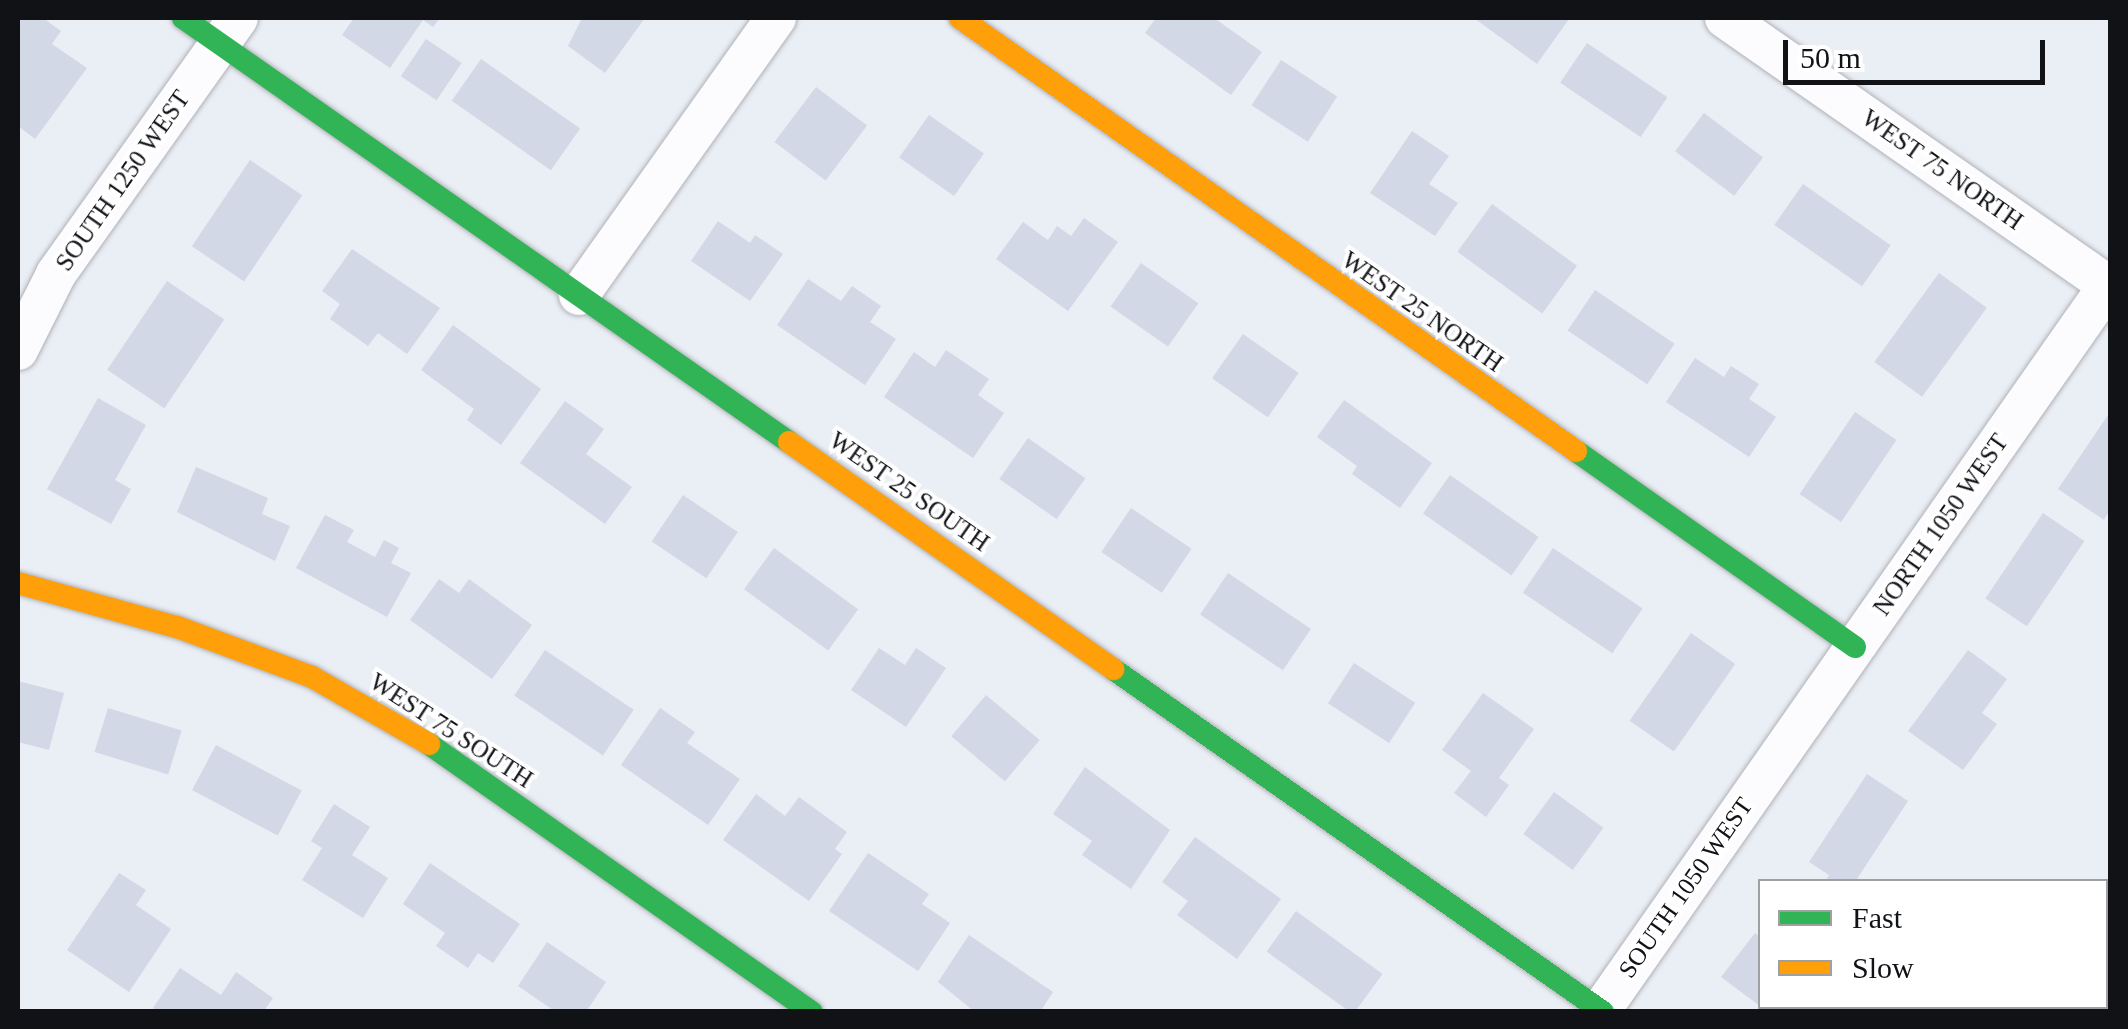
<!DOCTYPE html>
<style>
body{margin:0}
#map{position:relative;width:2128px;height:1029px;overflow:hidden;background:#eaeef5;font-family:Georgia,serif}
div>[style]{position:absolute}
.building>*{inset:0;background:#d2d8e5;transform-origin:0 0}
.roads{filter:drop-shadow(0 0 2px #afb2b6) drop-shadow(0 0 2px #afb2b6)}
.street>*{height:40px;margin:-20px;padding:0 20px;transform-origin:20px;border-radius:20px;background:#fcfcfe}
.fast>*{height:22px;margin:-11px;padding:0 11px;transform-origin:11px;border-radius:11px;background:#30b455}
.slow>*{height:22px;margin:-11px;padding:0 11px;transform-origin:11px;border-radius:11px;background:#ff9f0a}
span{translate:-50% -50%;white-space:nowrap;text-align:center;line-height:1.15;-webkit-text-stroke:8px #fff;paint-order:stroke}
.street-label{font-size:25px;color:#101216}
.frame{position:absolute;inset:0;border:20px solid #101216;pointer-events:none}
.legend{position:absolute;left:1758px;top:879px;width:350px;height:130px;box-sizing:border-box;background:#fff;border:2px solid #9fa0a2;margin:0;padding:12px 18px;list-style:none;font-size:30px;color:#101216}
.legend li{display:flex;align-items:center;gap:20px;height:50px}
.legend b{width:50px;border:2px solid #9fa0a2}
.scale{position:absolute;left:1783px;top:40px;width:262px;height:45px;box-sizing:border-box;border:5px solid #101216;border-top:0;padding-left:12px;font-size:30px;line-height:35px;white-space:nowrap;color:#101216;-webkit-text-stroke:8px #fff;paint-order:stroke}
</style>
<div id="map">
<div class="building">
<div style="clip-path:polygon(18px 18px,43px 18px,61px 31px,52px 44px,87px 68px,35px 139px,18px 126px)"></div>
<div style="clip-path:polygon(354px 18px,440px 18px,433px 27px,423px 20px,390px 68px,342px 35px)"></div>
<div style="clip-path:polygon(582px 18px,645px 18px,605px 73px,568px 46px)"></div>
<div style="clip-path:polygon(1156px 18px,1214px 18px,1262px 52px,1231px 95px,1145px 33px)"></div>
<div style="clip-path:polygon(1474px 18px,1567px 18px,1569px 19px,1537px 64px)"></div>
<div style="left:426px;top:39px;width:43px;height:45px;rotate:34deg"></div>
<div style="left:1587px;top:43px;width:97px;height:48px;rotate:34deg"></div>
<div style="left:481px;top:59px;width:121px;height:51px;rotate:35deg"></div>
<div style="left:1281px;top:60px;width:67px;height:54px;rotate:33deg"></div>
<div style="left:816px;top:87px;width:64px;height:69px;rotate:37deg"></div>
<div style="left:1704px;top:113px;width:74px;height:48px;rotate:37deg"></div>
<div style="left:929px;top:115px;width:67px;height:52px;rotate:35deg"></div>
<div style="clip-path:polygon(1412px 131px,1449px 156px,1429px 184px,1458px 203px,1435px 236px,1370px 193px)"></div>
<div style="left:250px;top:160px;width:63px;height:104px;rotate:34deg"></div>
<div style="left:1803px;top:184px;width:107px;height:50px;rotate:35deg"></div>
<div style="left:1492px;top:204px;width:105px;height:59px;rotate:36deg"></div>
<div style="clip-path:polygon(1084px 218px,1118px 242px,1068px 311px,996px 259px,1023px 222px,1048px 240px,1057px 226px,1071px 236px)"></div>
<div style="clip-path:polygon(718px 221px,750px 243px,755px 235px,783px 254px,750px 301px,691px 261px)"></div>
<div style="clip-path:polygon(352px 249px,440px 308px,407px 354px,378px 333px,368px 346px,330px 319px,340px 304px,322px 291px)"></div>
<div style="left:1141px;top:263px;width:70px;height:53px;rotate:35deg"></div>
<div style="left:1939px;top:273px;width:59px;height:110px;rotate:36deg"></div>
<div style="clip-path:polygon(808px 279px,841px 301px,852px 286px,881px 306px,870px 322px,896px 339px,865px 385px,777px 325px)"></div>
<div style="left:167px;top:281px;width:69px;height:107px;rotate:34deg"></div>
<div style="left:1595px;top:290px;width:96px;height:49px;rotate:34deg"></div>
<div style="clip-path:polygon(453px 325px,541px 389px,501px 445px,467px 420px,474px 409px,421px 370px)"></div>
<div style="left:1243px;top:334px;width:68px;height:54px;rotate:35deg"></div>
<div style="clip-path:polygon(946px 350px,989px 379px,978px 395px,1004px 413px,973px 458px,884px 397px,914px 352px,935px 367px)"></div>
<div style="clip-path:polygon(1695px 358px,1724px 377px,1731px 366px,1759px 384px,1749px 399px,1776px 417px,1749px 457px,1666px 402px)"></div>
<div style="clip-path:polygon(98px 398px,146px 425px,115px 480px,131px 489px,111px 524px,47px 489px)"></div>
<div style="clip-path:polygon(1344px 400px,1432px 463px,1400px 508px,1352px 474px,1357px 466px,1317px 437px)"></div>
<div style="clip-path:polygon(565px 401px,604px 429px,586px 454px,632px 487px,605px 524px,520px 463px)"></div>
<div style="left:1855px;top:412px;width:50px;height:99px;rotate:34deg"></div>
<div style="clip-path:polygon(2110px 412px,2110px 510px,2104px 520px,2058px 489px)"></div>
<div style="left:1028px;top:438px;width:70px;height:50px;rotate:35deg"></div>
<div style="clip-path:polygon(196px 467px,268px 498px,262px 514px,290px 526px,275px 561px,177px 512px)"></div>
<div style="left:1450px;top:475px;width:108px;height:47px;rotate:35deg"></div>
<div style="left:683px;top:495px;width:66px;height:56px;rotate:34deg"></div>
<div style="left:1131px;top:508px;width:73px;height:53px;rotate:34deg"></div>
<div style="left:2043px;top:513px;width:50px;height:103px;rotate:34deg"></div>
<div style="clip-path:polygon(325px 515px,354px 530px,347px 542px,375px 557px,384px 540px,399px 548px,391px 563px,411px 573px,387px 617px,296px 568px)"></div>
<div style="left:774px;top:548px;width:104px;height:51px;rotate:36deg"></div>
<div style="left:1553px;top:548px;width:108px;height:54px;rotate:34deg"></div>
<div style="left:1228px;top:573px;width:100px;height:50px;rotate:34deg"></div>
<div style="clip-path:polygon(439px 579px,459px 593px,469px 579px,532px 625px,492px 679px,410px 620px)"></div>
<div style="left:1691px;top:633px;width:54px;height:107px;rotate:35deg"></div>
<div style="clip-path:polygon(879px 648px,905px 665px,916px 648px,946px 668px,906px 727px,851px 690px)"></div>
<div style="left:545px;top:650px;width:107px;height:55px;rotate:34deg"></div>
<div style="clip-path:polygon(1968px 650px,2007px 679px,1982px 713px,1997px 724px,1963px 770px,1908px 731px)"></div>
<div style="left:1354px;top:663px;width:73px;height:48px;rotate:33deg"></div>
<div style="clip-path:polygon(18px 681px,64px 693px,49px 750px,18px 742px)"></div>
<div style="clip-path:polygon(1483px 693px,1534px 729px,1499px 778px,1509px 785px,1486px 817px,1454px 793px,1471px 771px,1442px 750px)"></div>
<div style="left:986px;top:695px;width:70px;height:54px;rotate:40deg"></div>
<div style="left:108px;top:708px;width:77px;height:46px;rotate:17deg"></div>
<div style="clip-path:polygon(660px 708px,695px 732px,687px 743px,740px 779px,708px 825px,621px 765px)"></div>
<div style="left:216px;top:745px;width:97px;height:51px;rotate:28deg"></div>
<div style="clip-path:polygon(1085px 767px,1170px 830px,1131px 889px,1082px 855px,1092px 841px,1053px 814px)"></div>
<div style="clip-path:polygon(1867px 774px,1908px 801px,1855px 882px,1825px 882px,1829px 875px,1809px 862px)"></div>
<div style="left:1554px;top:792px;width:61px;height:52px;rotate:36deg"></div>
<div style="clip-path:polygon(756px 794px,785px 816px,799px 797px,847px 832px,835px 849px,842px 854px,809px 901px,723px 840px)"></div>
<div style="clip-path:polygon(334px 804px,370px 827px,352px 855px,388px 878px,363px 918px,302px 880px,322px 848px,311px 841px)"></div>
<div style="clip-path:polygon(1195px 837px,1281px 899px,1237px 959px,1177px 915px,1188px 901px,1162px 882px)"></div>
<div style="clip-path:polygon(868px 853px,929px 894px,922px 904px,950px 923px,918px 971px,829px 911px)"></div>
<div style="clip-path:polygon(430px 863px,520px 924px,493px 963px,478px 953px,468px 968px,436px 946px,445px 933px,403px 904px)"></div>
<div style="clip-path:polygon(119px 873px,146px 890px,136px 905px,171px 929px,129px 992px,67px 950px)"></div>
<div style="left:1296px;top:911px;width:107px;height:50px;rotate:36deg"></div>
<div style="clip-path:polygon(1755px 933px,1760px 937px,1760px 1006px,1721px 977px)"></div>
<div style="clip-path:polygon(969px 935px,1053px 992px,1040px 1012px,975px 1012px,938px 982px)"></div>
<div style="clip-path:polygon(547px 942px,606px 982px,586px 1012px,556px 1012px,518px 986px)"></div>
<div style="clip-path:polygon(180px 968px,221px 995px,236px 972px,273px 998px,263px 1012px,158px 1012px,153px 1008px)"></div>
</div>
<div class="roads">
<div class="street">
<div style="left:1725px;top:18px;width:470px;rotate:34.9deg"></div>
<div style="left:579px;top:295px;width:340px;rotate:-54.6deg"></div>
<div style="left:18px;top:350px;width:85px;rotate:-63.4deg"></div>
<div style="left:56px;top:274px;width:314px;rotate:-54.6deg"></div>
<div style="left:1601px;top:1010px;width:884px;rotate:-55deg"></div>
</div>
<div class="fast">
<div style="left:183px;top:18px;width:740px;rotate:34.98deg"></div>
<div style="left:1576px;top:451px;width:341px;rotate:35.1deg"></div>
<div style="left:1113px;top:669px;width:598px;rotate:34.99deg"></div>
<div style="left:429px;top:744px;width:467px;rotate:35deg"></div>
</div>
<div class="slow">
<div style="left:960px;top:18px;width:753px;rotate:35.1deg"></div>
<div style="left:789px;top:442px;width:396px;rotate:35deg"></div>
<div style="left:18px;top:583px;width:165px;rotate:15.5deg"></div>
<div style="left:177px;top:627px;width:144px;rotate:20.3deg"></div>
<div style="left:312px;top:677px;width:135px;rotate:29.8deg"></div>
</div>
</div>
<div class="street-label">
<span style="left:1942px;top:170px;rotate:35deg">WEST 75 NORTH</span>
<span style="left:123px;top:181px;rotate:-55deg">SOUTH 1250 WEST</span>
<span style="left:1422px;top:312px;rotate:35deg">WEST 25 NORTH</span>
<span style="left:909px;top:492px;rotate:35deg">WEST 25 SOUTH</span>
<span style="left:1941px;top:525px;rotate:-55deg">NORTH 1050 WEST</span>
<span style="left:451px;top:731px;rotate:33deg">WEST 75 SOUTH</span>
<span style="left:1686px;top:888px;rotate:-55deg">SOUTH 1050 WEST</span>
</div>
<div class="frame"></div>
<ul class="legend">
<li><b style="height:12px;background:#30b455"></b>Fast</li>
<li><b style="height:12px;background:#ff9f0a"></b>Slow</li>
</ul>
<div class="scale">50 m</div>
</div>
